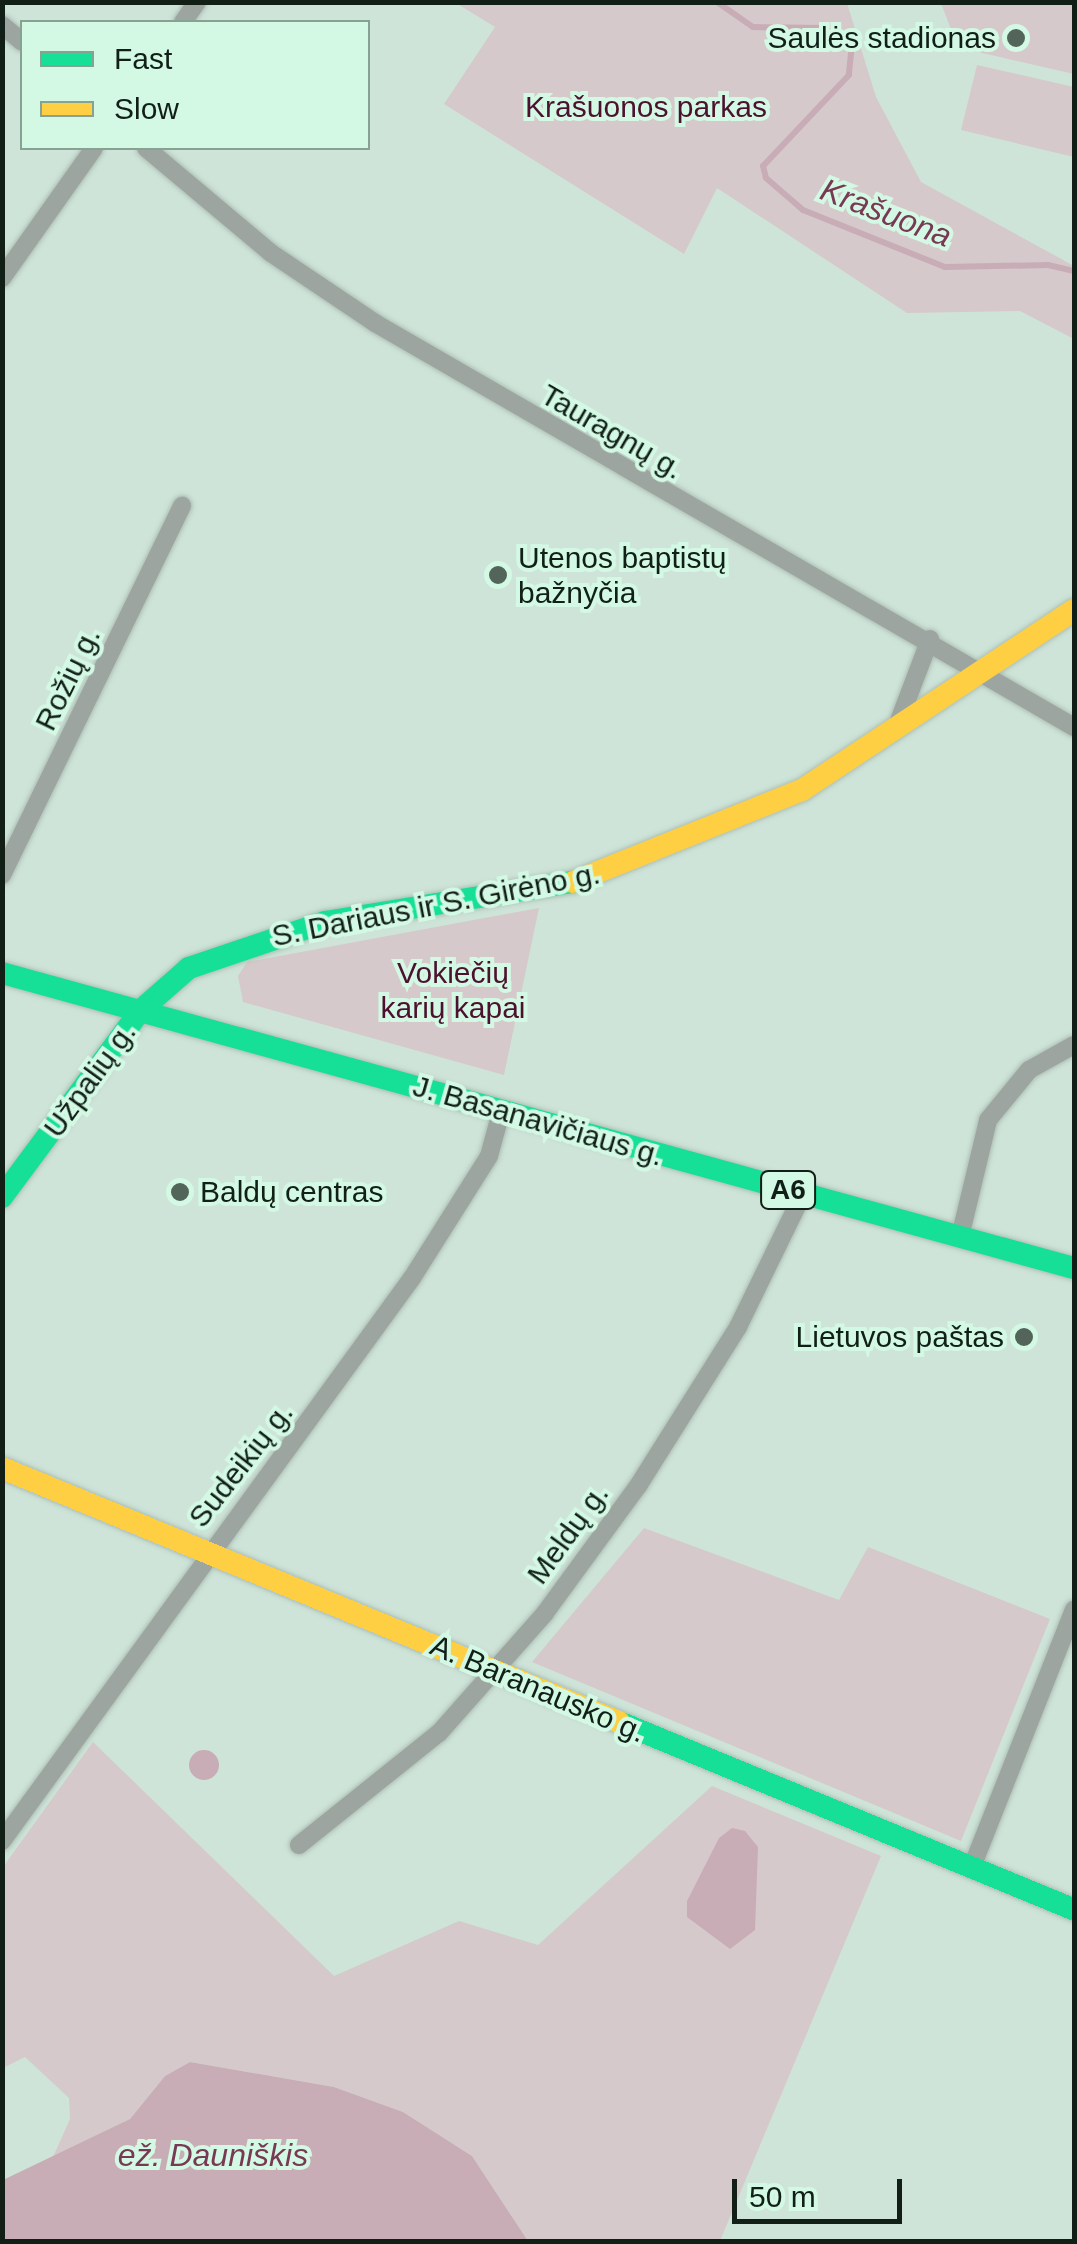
<!DOCTYPE html>
<meta charset="utf-8">
<style>
body{margin:0}
#map{position:relative;width:1077px;height:2244px;overflow:hidden;background:#cee4d8;font-family:Arial,sans-serif}
div>[style]{position:absolute}
.green>*{inset:0;background:#d5c9cb}
.water>*{inset:0;background:#c8adb6}
.round{border-radius:50%}
.stream>*{height:6px;margin:-3px;padding:0 3px;transform-origin:3px;border-radius:3px;background:#c8adb6}
.roads{filter:drop-shadow(0 0 2px #aebfb5) drop-shadow(0 0 2px #aebfb5)}
.street>*{height:18px;margin:-9px;padding:0 9px;transform-origin:9px;border-radius:9px;background:#9da5a1}
.fast>*{height:22px;margin:-11px;padding:0 11px;transform-origin:11px;border-radius:11px;background:#16e098}
.slow>*{height:22px;margin:-11px;padding:0 11px;transform-origin:11px;border-radius:11px;background:#ffcf43}
.dots>*{width:28px;height:28px;translate:-50% -50%;box-sizing:border-box;border:5px solid #d3f9e4;border-radius:50%}
span{translate:-50% -50%;white-space:nowrap;text-align:center;line-height:1.15;-webkit-text-stroke:8px #d3f9e4;paint-order:stroke}
.shield-label span{padding:2px 8px;background:#d3f9e4;border:2px solid;border-radius:8px;-webkit-text-stroke-width:0}
.shield-label{font-size:28px;color:#111f17;font-weight:700}
.poi-label{font-size:30px;color:#111f17}
.right{translate:-100% -50%;text-align:right}
.left{translate:0 -50%;text-align:left}
.park-label{font-size:30px;color:#4c112e}
.street-label{font-size:30px;color:#111f17}
.water-label{font-size:32px;color:#783954;font-style:italic}
.frame{position:absolute;inset:0;border:5px solid #111f17;pointer-events:none}
.legend{position:absolute;left:20px;top:20px;width:350px;height:130px;box-sizing:border-box;background:#d3f9e4;border:2px solid #85a292;margin:0;padding:12px 18px;list-style:none;font-size:30px;color:#111f17}
.legend li{display:flex;align-items:center;gap:20px;height:50px}
.legend b{width:50px;border:2px solid #85a292}
.scale{position:absolute;left:732px;top:2179px;width:170px;height:45px;box-sizing:border-box;border:5px solid #111f17;border-top:0;padding-left:12px;font-size:30px;line-height:35px;white-space:nowrap;color:#111f17;-webkit-text-stroke:8px #d3f9e4;paint-order:stroke}
</style>
<div id="map">
<div class="green">
<div style="clip-path:polygon(456px 3px,847px 3px,876px 97px,921px 182px,1074px 266px,1074px 339px,1020px 311px,907px 313px,717px 188px,684px 254px,444px 104px,495px 27px)"></div>
<div style="clip-path:polygon(941px 3px,1074px 3px,1074px 74px,978px 52px,952px 32px)"></div>
<div style="clip-path:polygon(977px 65px,1074px 87px,1074px 157px,961px 130px)"></div>
<div style="clip-path:polygon(539px 908px,504px 1075px,243px 1002px,238px 976px,247px 962px)"></div>
<div style="clip-path:polygon(644px 1528px,839px 1600px,868px 1547px,1050px 1619px,961px 1841px,532px 1662px)"></div>
<div style="clip-path:polygon(93px 1742px,334px 1976px,459px 1921px,538px 1945px,712px 1786px,881px 1856px,720px 2241px,528px 2241px,472px 2156px,403px 2112px,334px 2087px,190px 2062px,165px 2076px,130px 2119px,53px 2157px,70px 2119px,69px 2098px,25px 2057px,3px 2068px,3px 1867px)"></div>
</div>
<div class="water">
<div class="round" style="left:189px;top:1750px;width:30px;height:30px"></div>
<div style="clip-path:polygon(732px 1828px,745px 1831px,758px 1847px,755px 1930px,730px 1949px,687px 1917px,687px 1901px,719px 1838px)"></div>
<div style="clip-path:polygon(190px 2062px,334px 2087px,403px 2112px,472px 2156px,528px 2241px,3px 2241px,3px 2180px,130px 2119px,165px 2076px)"></div>
</div>
<div class="stream">
<div style="left:717px;top:2px;width:44px;rotate:34.8deg"></div>
<div style="left:753px;top:27px;width:71px;rotate:0.8deg"></div>
<div style="left:824px;top:28px;width:32px;rotate:30deg"></div>
<div style="left:852px;top:44px;width:31px;rotate:96deg"></div>
<div style="left:849px;top:75px;width:125px;rotate:133.4deg"></div>
<div style="left:763px;top:166px;width:12px;rotate:76deg"></div>
<div style="left:766px;top:178px;width:49px;rotate:40.9deg"></div>
<div style="left:803px;top:210px;width:153px;rotate:21.9deg"></div>
<div style="left:945px;top:267px;width:103px;rotate:-1.1deg"></div>
<div style="left:1048px;top:265px;width:27px;rotate:13deg"></div>
</div>
<div class="roads">
<div class="street">
<div style="left:183px;top:22px;width:24px;rotate:-55deg"></div>
<div style="left:2px;top:25px;width:26px;rotate:40deg"></div>
<div style="left:146px;top:148px;width:163px;rotate:40deg"></div>
<div style="left:271px;top:253px;width:125px;rotate:33.9deg"></div>
<div style="left:375px;top:323px;width:807px;rotate:30.03deg"></div>
<div style="left:2px;top:278px;width:159px;rotate:-54.7deg"></div>
<div style="left:897px;top:726px;width:93px;rotate:-69.2deg"></div>
<div style="left:2px;top:875px;width:411px;rotate:-64deg"></div>
<div style="left:960px;top:1237px;width:120px;rotate:-76.5deg"></div>
<div style="left:988px;top:1120px;width:65px;rotate:-50.6deg"></div>
<div style="left:1029px;top:1070px;width:51px;rotate:-29.1deg"></div>
<div style="left:2px;top:1841px;width:696px;rotate:-53.94deg"></div>
<div style="left:412px;top:1278px;width:144px;rotate:-57.7deg"></div>
<div style="left:489px;top:1156px;width:46px;rotate:-74.7deg"></div>
<div style="left:299px;top:1845px;width:179px;rotate:-38.7deg"></div>
<div style="left:439px;top:1733px;width:160px;rotate:-48.5deg"></div>
<div style="left:545px;top:1613px;width:157px;rotate:-53.8deg"></div>
<div style="left:638px;top:1486px;width:188px;rotate:-57.8deg"></div>
<div style="left:738px;top:1327px;width:148px;rotate:-64deg"></div>
<div style="left:972px;top:1867px;width:277px;rotate:-68.4deg"></div>
</div>
<div class="fast">
<div style="left:2px;top:973px;width:1112px;rotate:15.39deg"></div>
<div style="left:2px;top:1197px;width:233px;rotate:-53.4deg"></div>
<div style="left:141px;top:1010px;width:64px;rotate:-41.2deg"></div>
<div style="left:189px;top:968px;width:144px;rotate:-18.7deg"></div>
<div style="left:325px;top:922px;width:251px;rotate:-9.2deg"></div>
<div style="left:619px;top:1722px;width:492px;rotate:22.4deg"></div>
</div>
<div class="slow">
<div style="left:573px;top:882px;width:247px;rotate:-21.9deg"></div>
<div style="left:802px;top:790px;width:326px;rotate:-33.5deg"></div>
<div style="left:2px;top:1468px;width:667px;rotate:22.38deg"></div>
</div>
</div>
<div class="dots">
<div style="left:1016px;top:38px;background:#53645b"></div>
<div style="left:498px;top:575px;background:#53645b"></div>
<div style="left:180px;top:1192px;background:#53645b"></div>
<div style="left:1024px;top:1337px;background:#53645b"></div>
</div>
<div class="shield-label">
<span style="left:788px;top:1190px">A6</span>
</div>
<div class="poi-label">
<span class="right" style="left:996px;top:38px">Saulės stadionas</span>
<span class="left" style="left:518px;top:575px">Utenos baptistų<br>bažnyčia</span>
<span class="left" style="left:200px;top:1192px">Baldų centras</span>
<span class="right" style="left:1004px;top:1337px">Lietuvos paštas</span>
</div>
<div class="park-label">
<span style="left:646px;top:107px">Krašuonos parkas</span>
<span style="left:453px;top:990px">Vokiečių<br>karių kapai</span>
</div>
<div class="street-label">
<span style="left:612px;top:432px;rotate:30deg">Tauragnų g.</span>
<span style="left:68px;top:679px;rotate:-64deg">Rožių g.</span>
<span style="left:436px;top:905px;rotate:-11deg">S. Dariaus ir S. Girėno g.</span>
<span style="left:90px;top:1080px;rotate:-54deg">Užpalių g.</span>
<span style="left:538px;top:1121px;rotate:16deg">J. Basanavičiaus g.</span>
<span style="left:241px;top:1465px;rotate:-52deg">Sudeikių g.</span>
<span style="left:568px;top:1534px;rotate:-54deg">Meldų g.</span>
<span style="left:538px;top:1689px;rotate:23deg">A. Baranausko g.</span>
</div>
<div class="water-label">
<span style="left:886px;top:213px;rotate:21deg">Krašuona</span>
<span style="left:213px;top:2155px">ež. Dauniškis</span>
</div>
<div class="frame"></div>
<ul class="legend">
<li><b style="height:12px;background:#16e098"></b>Fast</li>
<li><b style="height:12px;background:#ffcf43"></b>Slow</li>
</ul>
<div class="scale">50 m</div>
</div>
